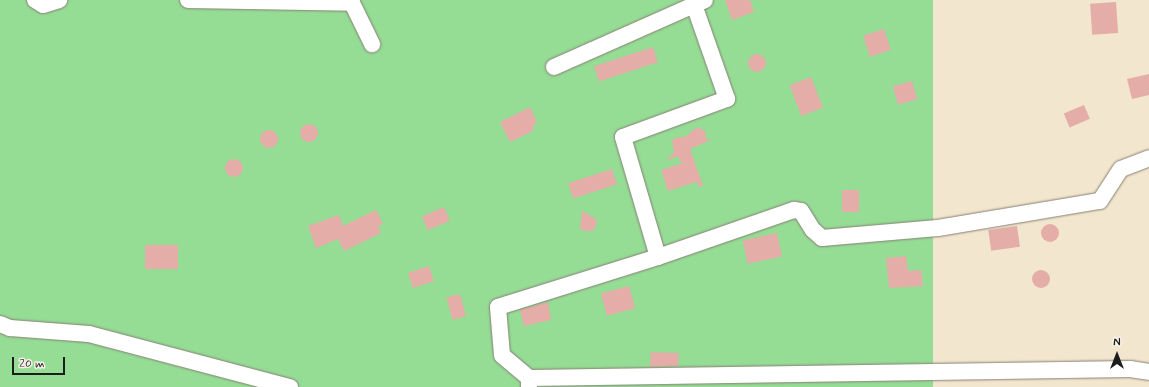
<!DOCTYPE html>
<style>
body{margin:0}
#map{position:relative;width:1149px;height:387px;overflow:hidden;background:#f2e6ce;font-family:Mynerve,sans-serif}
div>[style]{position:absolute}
.green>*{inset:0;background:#95dc95;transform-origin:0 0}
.building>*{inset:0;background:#e5ada7;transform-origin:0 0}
.round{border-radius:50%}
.roads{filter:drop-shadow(0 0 1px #878175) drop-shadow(0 0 1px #878175)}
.minor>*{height:16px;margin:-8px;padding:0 8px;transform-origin:8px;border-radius:8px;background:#fff}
span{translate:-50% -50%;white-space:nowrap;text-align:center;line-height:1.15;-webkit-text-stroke:3.5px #f7f3e8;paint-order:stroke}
.north{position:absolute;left:1097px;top:335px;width:40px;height:40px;-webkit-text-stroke:3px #f7f3e8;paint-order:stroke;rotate:0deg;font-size:11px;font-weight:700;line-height:16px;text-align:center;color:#1c1c1c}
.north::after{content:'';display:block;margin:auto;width:14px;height:18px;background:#1c1c1c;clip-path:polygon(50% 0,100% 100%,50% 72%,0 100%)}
.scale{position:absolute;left:12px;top:357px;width:53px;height:18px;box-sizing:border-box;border:2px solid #1c1c1c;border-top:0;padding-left:5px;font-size:12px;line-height:14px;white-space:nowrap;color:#1c1c1c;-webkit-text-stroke:3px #f7f3e8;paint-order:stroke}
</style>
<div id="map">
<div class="green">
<div style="left:0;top:0;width:933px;height:387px"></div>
</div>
<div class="building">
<div style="clip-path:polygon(725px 0,750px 0,754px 12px,732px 20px)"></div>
<div style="left:1116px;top:2px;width:31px;height:26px;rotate:86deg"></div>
<div style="left:884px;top:29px;width:22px;height:22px;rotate:72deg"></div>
<div style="left:653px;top:47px;width:16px;height:62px;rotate:72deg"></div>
<div class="round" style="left:748px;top:54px;width:18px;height:18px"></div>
<div style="clip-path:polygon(1149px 74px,1149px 95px,1132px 99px,1127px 79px)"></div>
<div style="left:811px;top:77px;width:33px;height:23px;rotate:69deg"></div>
<div style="left:912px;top:81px;width:19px;height:20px;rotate:74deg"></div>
<div style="left:1084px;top:105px;width:15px;height:22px;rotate:67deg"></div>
<div style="clip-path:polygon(530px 107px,537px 122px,533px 127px,533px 131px,510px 142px,500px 122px)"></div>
<div class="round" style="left:300px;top:124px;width:18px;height:18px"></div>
<div style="clip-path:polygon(697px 127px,705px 131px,706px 139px,711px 140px,690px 149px,703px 186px,700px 187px,696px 182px,668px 191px,661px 170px,682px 163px,677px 156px,666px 161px,674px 152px,672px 141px,677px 137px,685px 137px)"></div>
<div class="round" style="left:260px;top:130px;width:18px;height:18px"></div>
<div class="round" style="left:225px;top:159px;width:18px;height:18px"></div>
<div style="left:612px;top:169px;width:16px;height:46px;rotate:72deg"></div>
<div style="left:842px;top:190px;width:17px;height:22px"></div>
<div style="left:444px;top:207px;width:15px;height:24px;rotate:67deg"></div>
<div style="clip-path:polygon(376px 210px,383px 224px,378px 226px,381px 233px,344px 251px,338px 239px,316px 248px,308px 226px,339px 215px,343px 226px)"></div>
<div style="clip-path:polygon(582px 211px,595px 218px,597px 223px,593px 231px,584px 231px,580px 228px)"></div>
<div class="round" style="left:1041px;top:224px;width:18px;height:18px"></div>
<div style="left:1017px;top:226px;width:21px;height:29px;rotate:82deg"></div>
<div style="left:777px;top:233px;width:24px;height:35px;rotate:78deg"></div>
<div style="left:145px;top:245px;width:33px;height:24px"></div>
<div style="clip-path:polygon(906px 256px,908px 271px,921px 270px,923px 286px,889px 288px,886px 258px)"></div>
<div style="left:429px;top:266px;width:16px;height:22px;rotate:72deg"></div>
<div class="round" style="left:1032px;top:270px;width:18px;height:18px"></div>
<div style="left:629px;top:286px;width:23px;height:29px;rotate:75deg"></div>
<div style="left:460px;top:294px;width:23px;height:14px;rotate:75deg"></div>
<div style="clip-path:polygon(548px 302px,551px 320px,524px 326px,520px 310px)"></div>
<div style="clip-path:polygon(651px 352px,679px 353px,678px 366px,650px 367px)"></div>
</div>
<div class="roads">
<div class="minor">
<div style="left:35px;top:0;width:9px;rotate:32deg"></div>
<div style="left:43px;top:5px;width:17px;rotate:-17deg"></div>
<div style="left:188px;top:0;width:164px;rotate:1deg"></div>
<div style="left:352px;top:3px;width:46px;rotate:64deg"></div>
<div style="left:554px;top:67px;width:165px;rotate:-23.9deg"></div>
<div style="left:658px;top:257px;width:144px;rotate:-19.1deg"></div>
<div style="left:794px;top:210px;width:7px;rotate:8deg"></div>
<div style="left:801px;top:211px;width:22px;rotate:58deg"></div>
<div style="left:813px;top:230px;width:12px;rotate:42deg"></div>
<div style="left:822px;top:238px;width:116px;rotate:-4.9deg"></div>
<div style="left:938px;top:228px;width:164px;rotate:-9.5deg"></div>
<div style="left:1100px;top:201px;width:38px;rotate:-57deg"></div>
<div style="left:1121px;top:169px;width:30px;rotate:-21deg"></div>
<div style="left:0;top:324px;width:11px;rotate:22deg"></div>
<div style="left:10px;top:328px;width:79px;rotate:4.3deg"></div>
<div style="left:89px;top:334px;width:208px;rotate:14.8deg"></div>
<div style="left:529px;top:378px;width:35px;rotate:-140deg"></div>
<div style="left:502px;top:355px;width:48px;rotate:-94.8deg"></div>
<div style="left:498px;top:307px;width:168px;rotate:-17.4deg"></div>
<div style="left:658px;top:257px;width:125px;rotate:-106.3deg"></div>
<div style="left:623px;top:137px;width:111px;rotate:-20.1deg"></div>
<div style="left:727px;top:99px;width:100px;rotate:-109.3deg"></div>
<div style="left:529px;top:387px;width:9px;rotate:-90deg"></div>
<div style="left:529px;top:378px;width:601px;rotate:-0.86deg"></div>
<div style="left:1130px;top:369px;width:19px;rotate:9deg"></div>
</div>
</div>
<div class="north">N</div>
<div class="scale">20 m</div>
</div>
